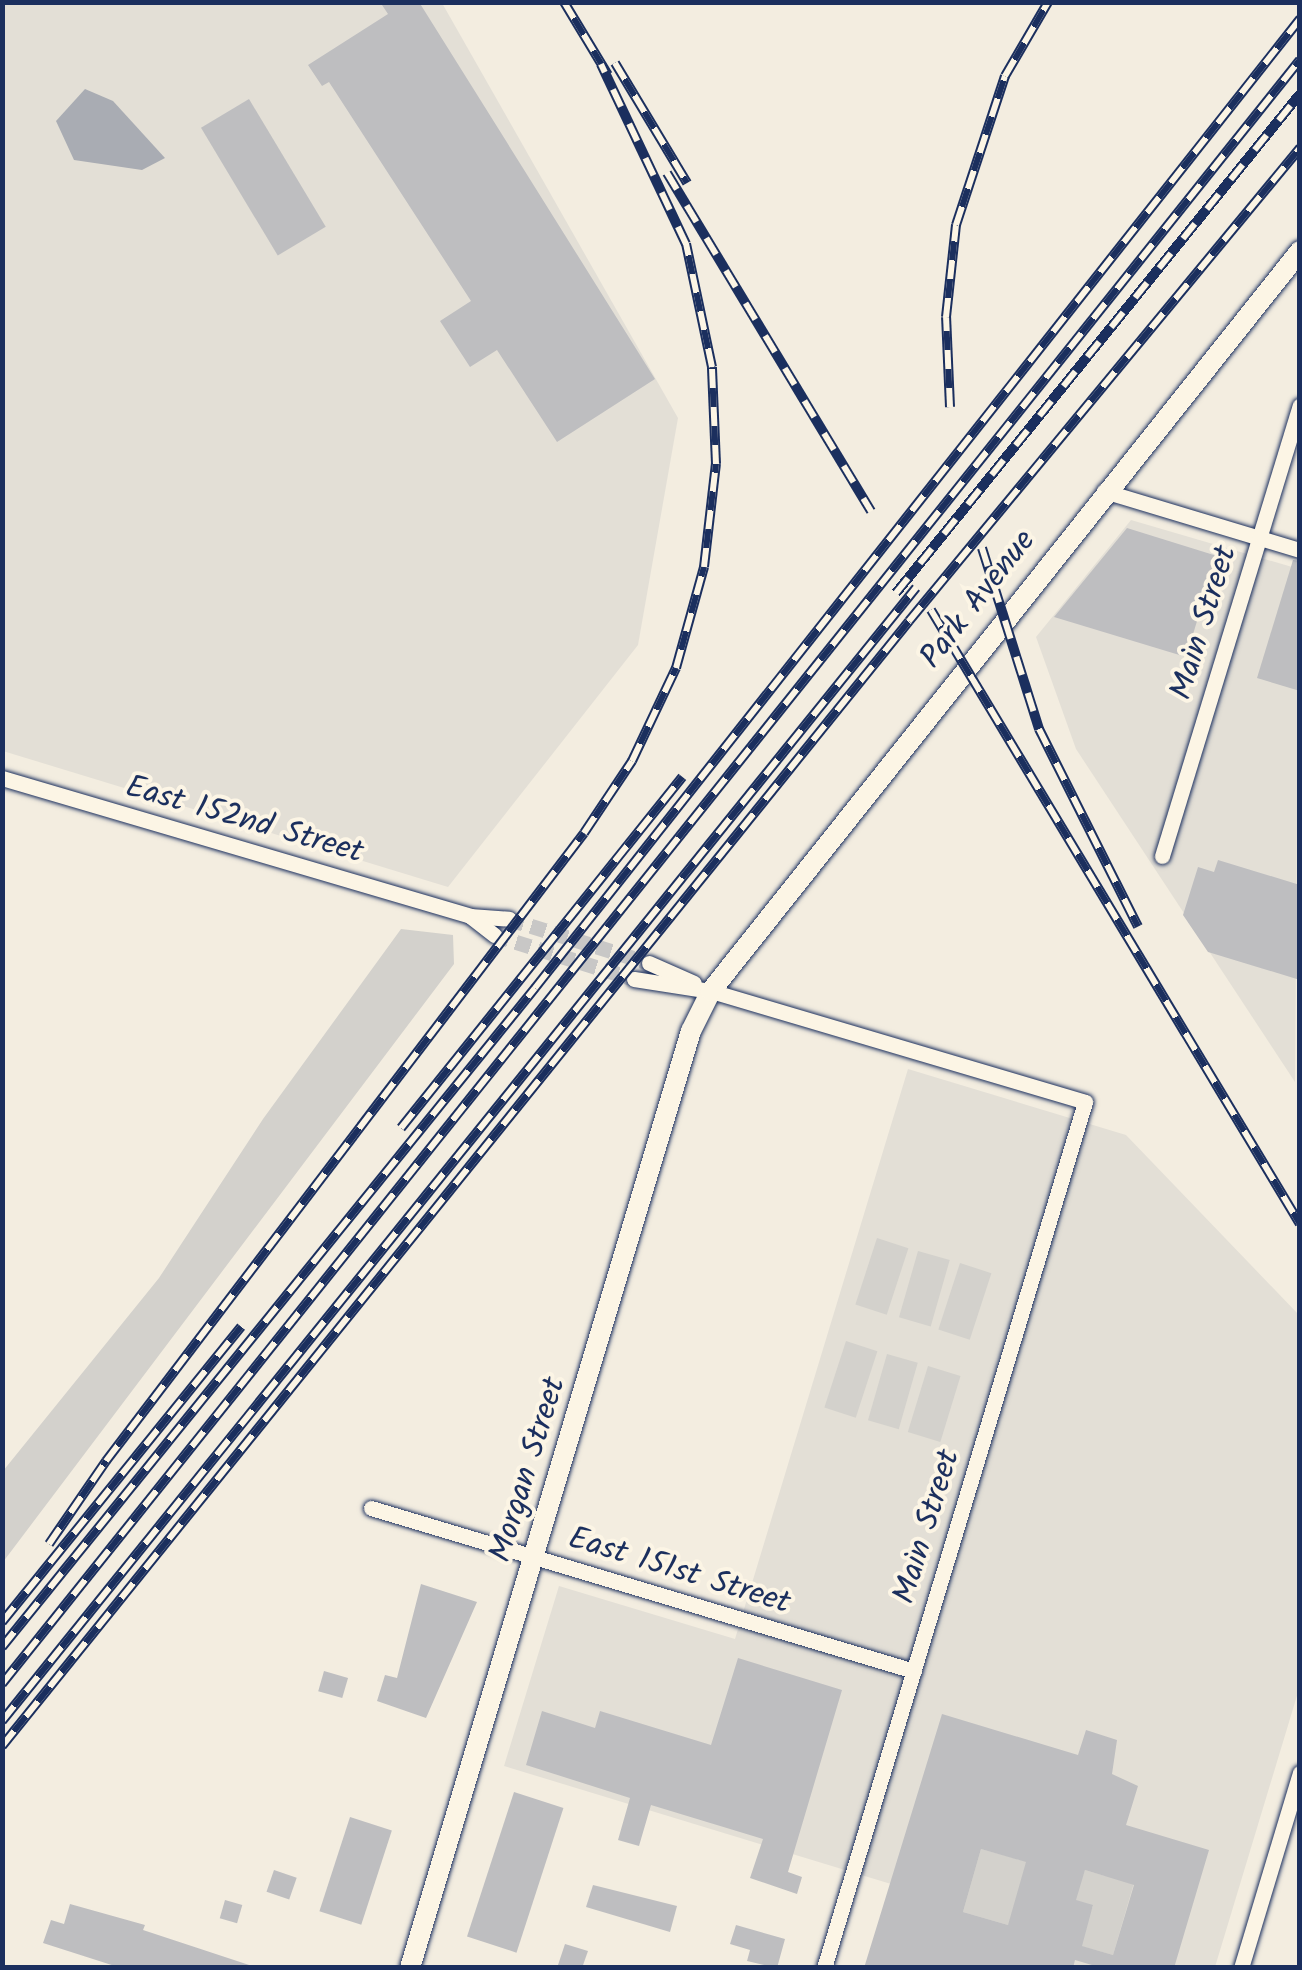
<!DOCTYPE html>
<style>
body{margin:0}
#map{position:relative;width:1302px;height:1970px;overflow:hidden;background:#f3ede0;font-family:Kalam,sans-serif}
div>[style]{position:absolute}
.built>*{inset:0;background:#e3dfd6}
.green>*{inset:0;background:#d3d1cc;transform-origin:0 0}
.water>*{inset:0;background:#a9acb3}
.building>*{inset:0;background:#bebec0;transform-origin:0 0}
.minor-tunnel>*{height:15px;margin-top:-7.5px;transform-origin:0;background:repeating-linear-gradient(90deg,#c8c7c6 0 15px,transparent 0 23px)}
.roads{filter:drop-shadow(0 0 2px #1b2f5e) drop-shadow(0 0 2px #1b2f5e)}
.minor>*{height:15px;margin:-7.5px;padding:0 7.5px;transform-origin:7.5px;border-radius:7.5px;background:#fcf5e5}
.tertiary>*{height:20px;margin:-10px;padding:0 10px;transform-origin:10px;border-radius:10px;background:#fcf5e5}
.rail>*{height:10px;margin-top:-5px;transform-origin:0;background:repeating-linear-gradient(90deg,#fcf5e5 0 19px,#1b2f5e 0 38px);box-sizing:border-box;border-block:2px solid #1b2f5e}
span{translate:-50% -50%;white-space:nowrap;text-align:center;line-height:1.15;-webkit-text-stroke:8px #fcf5e5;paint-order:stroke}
.street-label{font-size:32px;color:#1b2f5e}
.frame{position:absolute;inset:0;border:5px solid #1b2f5e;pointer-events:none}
</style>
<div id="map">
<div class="built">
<div style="clip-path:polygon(2px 3px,442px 3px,678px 418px,638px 645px,448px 887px,3px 751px)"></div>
<div style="clip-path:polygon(1131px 520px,1299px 569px,1295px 1082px,1076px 749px,1036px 637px)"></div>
<div style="clip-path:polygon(908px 1069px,1126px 1135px,1299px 1315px,1299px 1689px,1215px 1967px,865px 1967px,891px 1884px,504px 1766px,559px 1586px,735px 1639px)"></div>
</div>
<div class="green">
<div style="clip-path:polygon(401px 929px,453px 935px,454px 964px,3px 1562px,3px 1471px,159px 1278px,263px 1119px)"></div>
<div style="left:877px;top:1238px;width:33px;height:70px;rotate:18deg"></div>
<div style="left:918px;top:1251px;width:33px;height:69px;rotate:16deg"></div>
<div style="left:960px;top:1263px;width:33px;height:70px;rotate:18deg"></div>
<div style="left:846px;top:1341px;width:33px;height:70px;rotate:18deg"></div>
<div style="left:887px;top:1354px;width:32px;height:69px;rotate:16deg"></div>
<div style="left:928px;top:1366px;width:34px;height:69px;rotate:17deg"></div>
<div style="clip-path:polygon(981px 1849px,1053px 1869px,1008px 1925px,963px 1912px)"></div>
<div style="clip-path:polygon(1110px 1861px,1138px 1869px,1113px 1955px,1077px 1945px,1093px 1906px,1074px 1900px,1085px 1870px,1105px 1876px)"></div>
</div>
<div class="water">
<div style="clip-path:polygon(85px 89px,113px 101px,165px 158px,142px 170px,74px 160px,56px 121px)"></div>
</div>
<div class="building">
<div style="clip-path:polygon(380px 2px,419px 2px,655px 379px,557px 442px,497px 350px,470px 367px,440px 321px,471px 301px,329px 82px,322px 86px,308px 65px,388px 14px)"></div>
<div style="left:249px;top:99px;width:149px;height:56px;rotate:59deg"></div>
<div style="clip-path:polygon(1127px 528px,1217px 556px,1186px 657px,1054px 617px)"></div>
<div style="clip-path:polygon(1293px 560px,1300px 561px,1300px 691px,1257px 678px)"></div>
<div style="clip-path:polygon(1218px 860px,1300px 885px,1300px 980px,1208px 952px,1183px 915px,1198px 867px,1214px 872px)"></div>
<div style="clip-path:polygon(421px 1584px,477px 1602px,426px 1718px,377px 1701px,385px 1675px,397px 1678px)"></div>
<div style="clip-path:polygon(738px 1658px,842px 1690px,788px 1872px,802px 1877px,797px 1894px,750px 1878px,763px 1839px,651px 1805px,639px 1846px,618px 1840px,630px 1798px,526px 1765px,542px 1711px,595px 1728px,600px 1711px,711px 1745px)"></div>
<div style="left:324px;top:1671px;width:25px;height:21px;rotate:16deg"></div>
<div style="clip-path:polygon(evenodd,942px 1714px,1078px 1755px,1086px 1730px,1117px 1740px,1112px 1774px,1138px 1786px,1126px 1825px,1209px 1850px,1174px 1968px,1102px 1968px,1075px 1960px,1073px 1968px,864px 1968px,942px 1714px,981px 1849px,1026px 1862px,1008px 1925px,963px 1912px,981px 1849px,942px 1714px,1085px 1870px,1134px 1885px,1113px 1955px,1082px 1946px,1093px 1905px,1076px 1900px,1085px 1870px)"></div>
<div style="left:514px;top:1792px;width:52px;height:152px;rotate:18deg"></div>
<div style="left:350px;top:1817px;width:44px;height:99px;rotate:18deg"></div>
<div style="left:274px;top:1870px;width:24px;height:23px;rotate:19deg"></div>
<div style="clip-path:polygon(593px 1885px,677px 1906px,670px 1932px,586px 1907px)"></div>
<div style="left:225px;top:1900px;width:18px;height:19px;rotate:16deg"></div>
<div style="clip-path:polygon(70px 1904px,145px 1925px,143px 1930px,258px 1968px,121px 1968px,43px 1943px,51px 1920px,64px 1924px)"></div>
<div style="clip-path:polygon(736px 1925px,785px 1939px,777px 1968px,747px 1961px,750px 1950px,730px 1944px)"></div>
<div style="clip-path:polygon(565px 1944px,588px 1951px,582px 1968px,557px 1968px)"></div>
</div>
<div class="minor-tunnel">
<div style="left:509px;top:919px;width:147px;rotate:17.4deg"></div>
<div style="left:494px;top:935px;width:147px;rotate:17.4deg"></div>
</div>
<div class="roads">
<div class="minor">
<div style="left:1104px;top:491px;width:205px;rotate:16.8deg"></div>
<div style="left:2px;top:778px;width:488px;rotate:16.4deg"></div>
<div style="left:470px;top:916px;width:39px;rotate:4deg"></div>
<div style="left:1162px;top:856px;width:471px;rotate:-73deg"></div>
<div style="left:470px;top:916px;width:31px;rotate:38deg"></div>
<div style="left:649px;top:963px;width:49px;rotate:24deg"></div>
<div style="left:634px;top:979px;width:78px;rotate:8.9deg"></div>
<div style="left:711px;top:991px;width:390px;rotate:16.5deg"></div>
<div style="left:1085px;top:1102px;width:904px;rotate:106.77deg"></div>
<div style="left:371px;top:1508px;width:567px;rotate:16.71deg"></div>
<div style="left:1241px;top:1968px;width:204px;rotate:-73.2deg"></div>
</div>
<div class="tertiary">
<div style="left:410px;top:1968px;width:978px;rotate:-73.31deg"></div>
<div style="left:691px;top:1031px;width:45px;rotate:-63.4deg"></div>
<div style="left:711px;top:991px;width:946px;rotate:-51.48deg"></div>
</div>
</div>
<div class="rail">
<div style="left:564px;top:2px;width:85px;rotate:58.9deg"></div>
<div style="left:615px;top:63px;width:140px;rotate:59deg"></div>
<div style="left:667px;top:173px;width:395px;rotate:58.9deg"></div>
<div style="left:950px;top:407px;width:90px;rotate:-92.5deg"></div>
<div style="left:946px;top:317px;width:93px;rotate:-83.8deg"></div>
<div style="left:956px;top:225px;width:157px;rotate:-71.8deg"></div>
<div style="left:1005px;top:76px;width:86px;rotate:-59.8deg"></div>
<div style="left:982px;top:548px;width:190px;rotate:72.5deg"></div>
<div style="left:1039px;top:729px;width:221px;rotate:63.4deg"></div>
<div style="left:896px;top:593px;width:642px;rotate:-51.01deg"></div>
<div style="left:931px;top:610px;width:716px;rotate:59deg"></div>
<div style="left:401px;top:1128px;width:450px;rotate:-51.3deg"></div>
<div style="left:49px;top:1544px;width:101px;rotate:-55.5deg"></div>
<div style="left:106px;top:1461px;width:789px;rotate:-52.72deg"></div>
<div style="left:584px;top:833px;width:87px;rotate:-56.3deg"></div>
<div style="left:632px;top:761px;width:103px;rotate:-64.7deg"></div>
<div style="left:676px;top:668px;width:105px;rotate:-74.5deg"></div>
<div style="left:704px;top:567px;width:104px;rotate:-83.4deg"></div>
<div style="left:716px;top:464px;width:97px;rotate:-92.4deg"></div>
<div style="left:712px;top:367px;width:126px;rotate:-101.9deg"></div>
<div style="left:686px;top:244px;width:199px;rotate:-115.3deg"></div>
<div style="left:2px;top:1622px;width:380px;rotate:-51deg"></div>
<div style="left:2px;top:1647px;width:848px;rotate:-51.03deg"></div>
<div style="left:535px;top:988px;width:1235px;rotate:-51.71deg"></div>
<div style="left:2px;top:1684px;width:2079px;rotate:-51.37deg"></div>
<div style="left:2px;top:1721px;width:1456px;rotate:-51.11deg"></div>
<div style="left:2px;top:1746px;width:1445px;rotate:-51.12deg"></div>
<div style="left:909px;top:621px;width:614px;rotate:-50.42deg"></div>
</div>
<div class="street-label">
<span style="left:979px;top:600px;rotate:-52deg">Park Avenue</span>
<span style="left:1205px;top:623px;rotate:-73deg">Main Street</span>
<span style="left:244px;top:821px;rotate:16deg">East 152nd Street</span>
<span style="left:529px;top:1470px;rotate:-73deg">Morgan Street</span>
<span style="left:928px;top:1527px;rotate:-73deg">Main Street</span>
<span style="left:679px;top:1572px;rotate:17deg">East 151st Street</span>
</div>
<div class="frame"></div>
</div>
